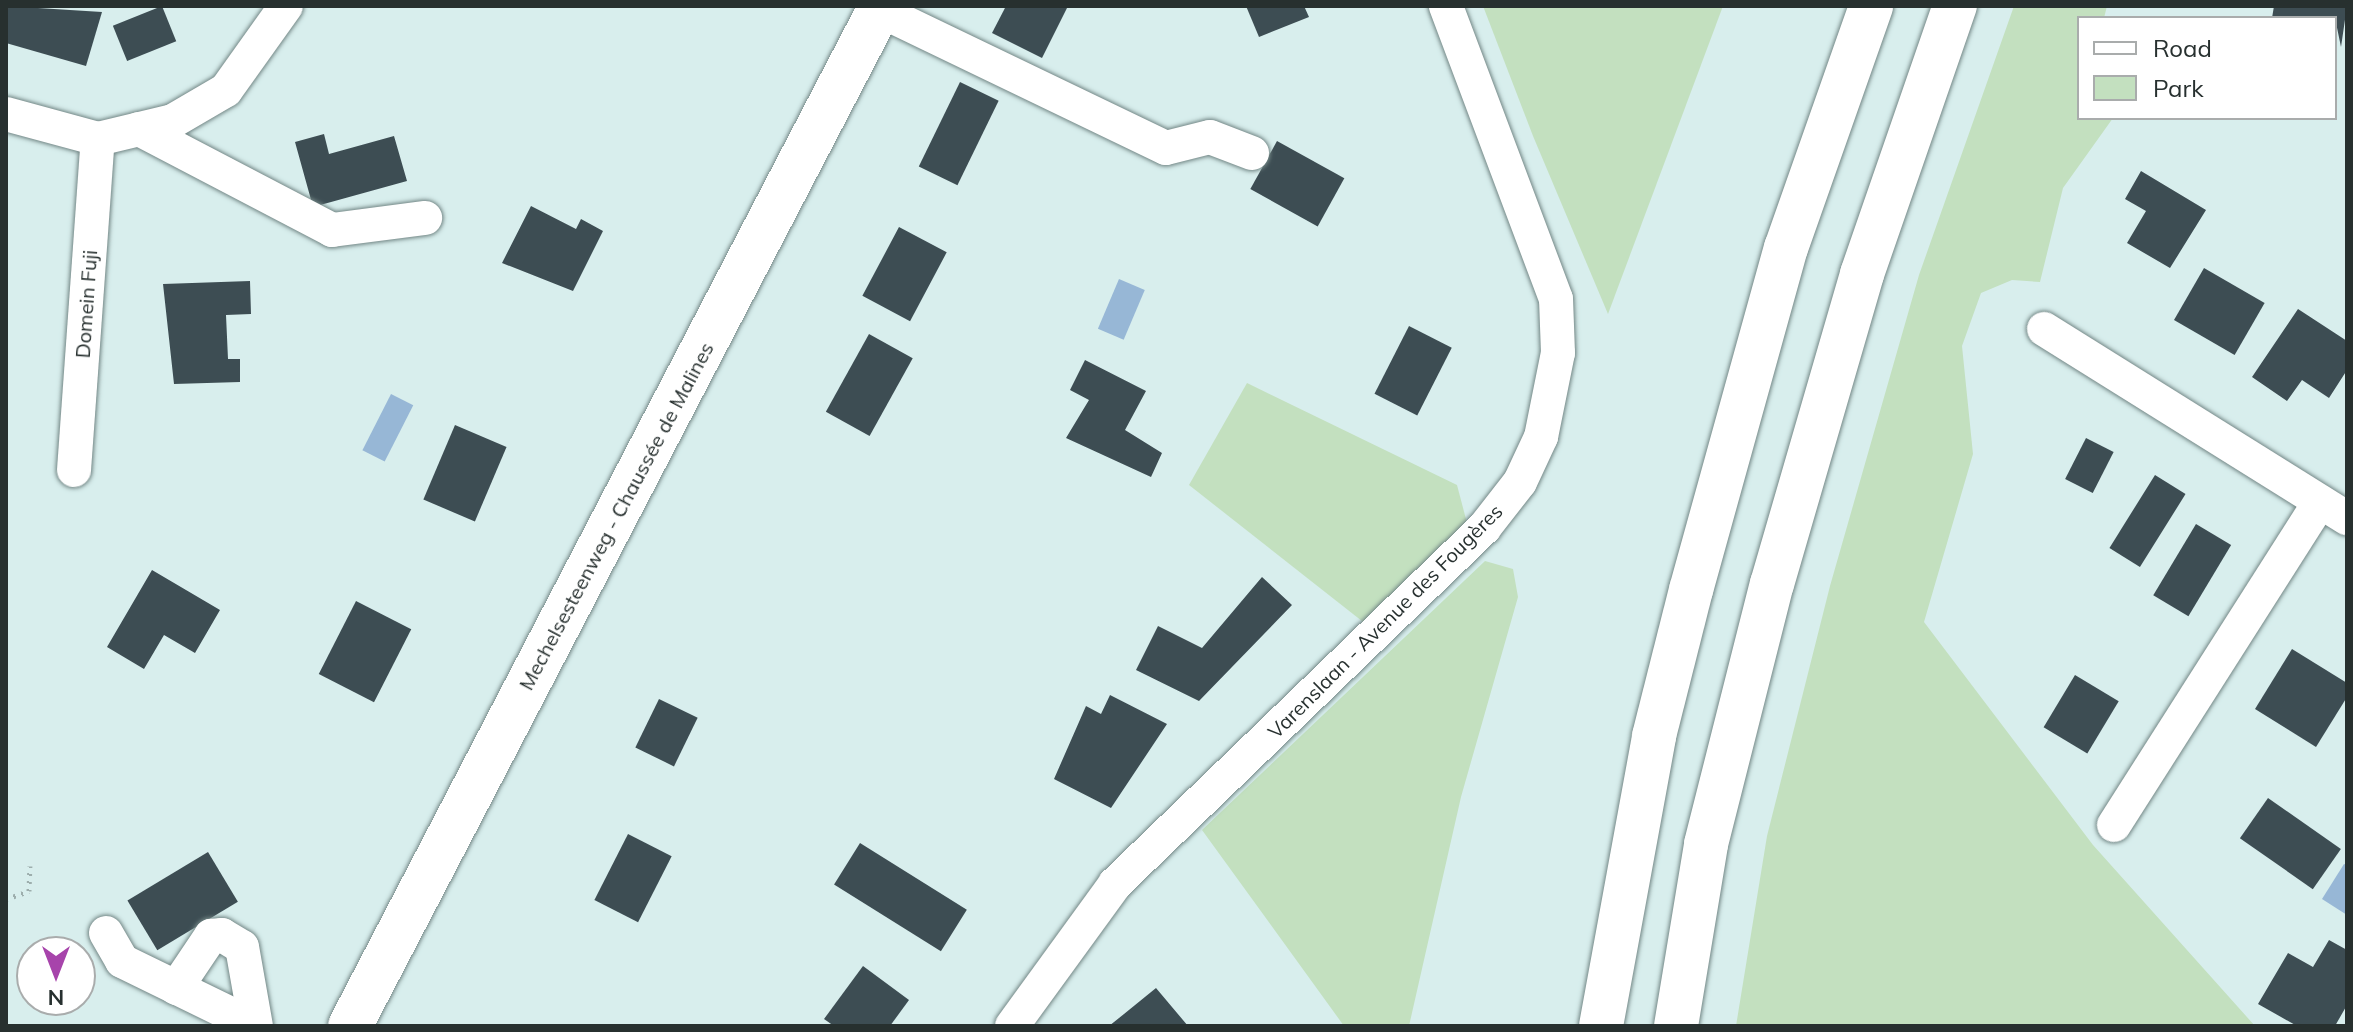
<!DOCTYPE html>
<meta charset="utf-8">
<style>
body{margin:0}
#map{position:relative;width:2353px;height:1032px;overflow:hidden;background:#d8eeed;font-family:Mulish,sans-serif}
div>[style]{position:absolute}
.green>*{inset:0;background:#c3e0bf}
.water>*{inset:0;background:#97b7d6;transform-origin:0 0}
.building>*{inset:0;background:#3d4d53;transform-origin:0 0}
.path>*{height:5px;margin-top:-2.5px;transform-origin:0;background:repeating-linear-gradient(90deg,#9daead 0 2px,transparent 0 8px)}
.roads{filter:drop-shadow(0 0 2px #738786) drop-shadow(0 0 2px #738786)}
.minor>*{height:34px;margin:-17px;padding:0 17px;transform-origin:17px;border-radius:17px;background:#fff}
.major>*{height:44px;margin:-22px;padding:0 22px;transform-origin:22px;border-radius:22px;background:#fff}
.highway>*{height:44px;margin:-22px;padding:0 22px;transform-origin:22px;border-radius:22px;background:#fff}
span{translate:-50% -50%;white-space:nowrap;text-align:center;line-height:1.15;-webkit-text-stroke:8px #fff;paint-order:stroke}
.street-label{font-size:20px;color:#27302f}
.frame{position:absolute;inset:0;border:8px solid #27302f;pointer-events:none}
.legend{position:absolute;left:2077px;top:16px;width:260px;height:104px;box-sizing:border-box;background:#fff;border:2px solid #a9acac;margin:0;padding:10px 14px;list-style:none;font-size:24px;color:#27302f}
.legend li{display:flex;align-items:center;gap:16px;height:40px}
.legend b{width:40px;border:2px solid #a9acac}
.north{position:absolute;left:16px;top:936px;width:80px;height:80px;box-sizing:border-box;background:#fff;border:2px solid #a9acac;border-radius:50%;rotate:180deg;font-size:22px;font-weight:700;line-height:32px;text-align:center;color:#27302f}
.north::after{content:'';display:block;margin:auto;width:28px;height:36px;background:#a744ab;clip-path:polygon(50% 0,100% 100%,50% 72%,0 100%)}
</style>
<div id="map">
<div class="green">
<div style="clip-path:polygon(1483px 6px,1723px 6px,1608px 314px,1533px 136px)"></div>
<div style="clip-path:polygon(2014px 6px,2107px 6px,2104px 18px,2079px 18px,2079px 118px,2113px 118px,2063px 188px,2040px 282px,2012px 280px,1981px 293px,1962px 346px,1973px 454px,1924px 622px,2093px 845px,2255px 1026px,1736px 1026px,1767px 836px,1830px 586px,1919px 275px)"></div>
<div style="clip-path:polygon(1247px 383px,1457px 485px,1467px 523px,1367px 625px,1189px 485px)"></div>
<div style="clip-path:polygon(1485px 561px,1513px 569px,1518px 597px,1461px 797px,1409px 1026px,1344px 1026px,1202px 830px)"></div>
</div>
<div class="water">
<div style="left:1119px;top:279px;width:28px;height:54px;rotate:23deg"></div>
<div style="left:391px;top:394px;width:25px;height:63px;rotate:27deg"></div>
<div style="clip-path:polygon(2344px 864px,2347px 865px,2347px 915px,2322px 899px)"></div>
</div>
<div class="building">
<div style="clip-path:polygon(6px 6px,102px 12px,86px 66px,6px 43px)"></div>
<div style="left:162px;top:6px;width:38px;height:53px;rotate:68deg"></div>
<div style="clip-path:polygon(1006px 6px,1068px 6px,1042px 58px,992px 33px)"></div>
<div style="clip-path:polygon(1246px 6px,1304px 6px,1309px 17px,1259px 37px)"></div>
<div style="clip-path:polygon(2274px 6px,2347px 6px,2341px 47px,2335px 18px,2272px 18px)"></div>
<div style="left:960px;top:82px;width:43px;height:94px;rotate:26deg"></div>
<div style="clip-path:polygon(324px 134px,329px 154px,394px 136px,407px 181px,313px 207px,295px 142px)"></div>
<div style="left:1277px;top:141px;width:77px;height:55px;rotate:29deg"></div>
<div style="clip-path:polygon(2141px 171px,2206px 210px,2170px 268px,2127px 243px,2146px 211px,2125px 199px)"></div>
<div style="clip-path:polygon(531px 206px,576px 229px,581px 219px,603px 231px,573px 291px,502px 263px)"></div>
<div style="left:899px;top:227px;width:54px;height:78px;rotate:28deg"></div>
<div style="left:2204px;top:268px;width:70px;height:60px;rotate:30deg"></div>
<div style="clip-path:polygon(250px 281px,251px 314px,226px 315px,228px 359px,240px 359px,240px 382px,174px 384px,163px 284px)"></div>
<div style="clip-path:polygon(2298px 309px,2347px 341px,2347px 370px,2329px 398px,2302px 380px,2287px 401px,2252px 377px)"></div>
<div style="left:1409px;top:326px;width:48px;height:76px;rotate:27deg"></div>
<div style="left:869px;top:334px;width:50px;height:89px;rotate:29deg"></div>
<div style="clip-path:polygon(1085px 360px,1146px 391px,1125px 430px,1162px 453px,1151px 477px,1066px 438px,1089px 400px,1070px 390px)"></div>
<div style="left:455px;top:425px;width:56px;height:81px;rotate:23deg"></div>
<div style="left:2086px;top:438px;width:31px;height:46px;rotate:27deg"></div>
<div style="left:2155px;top:475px;width:36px;height:86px;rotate:32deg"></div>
<div style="left:2196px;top:524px;width:41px;height:83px;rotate:31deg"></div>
<div style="clip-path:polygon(152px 570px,220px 610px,195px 653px,164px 635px,144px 669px,107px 647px)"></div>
<div style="clip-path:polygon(1262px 577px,1292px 605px,1199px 701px,1136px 670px,1158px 626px,1202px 648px)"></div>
<div style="left:356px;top:601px;width:62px;height:82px;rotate:27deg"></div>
<div style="clip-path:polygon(2292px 649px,2347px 683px,2347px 697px,2316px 747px,2255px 709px)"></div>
<div style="left:2075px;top:675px;width:51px;height:61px;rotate:31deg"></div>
<div style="clip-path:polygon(1110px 695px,1167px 724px,1111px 808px,1054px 779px,1086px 706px,1101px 714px)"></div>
<div style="left:659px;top:699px;width:43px;height:54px;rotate:26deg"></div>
<div style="left:2268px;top:798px;width:89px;height:49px;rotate:35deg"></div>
<div style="left:628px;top:834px;width:49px;height:74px;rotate:27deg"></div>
<div style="left:860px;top:843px;width:126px;height:49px;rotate:32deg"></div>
<div style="left:208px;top:852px;width:58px;height:94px;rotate:59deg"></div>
<div style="clip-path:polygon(2329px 940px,2347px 950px,2347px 1005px,2335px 1026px,2297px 1026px,2258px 1004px,2288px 953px,2313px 967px)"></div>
<div style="clip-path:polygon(863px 966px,909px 1000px,890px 1026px,834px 1026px,824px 1019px)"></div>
<div style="clip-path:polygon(1156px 988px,1188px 1026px,1109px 1026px,1124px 1014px)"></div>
</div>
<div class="path">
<div style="left:6px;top:899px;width:24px;rotate:-19deg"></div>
<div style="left:29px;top:891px;width:25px;rotate:-88deg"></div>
</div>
<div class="roads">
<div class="minor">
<div style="left:879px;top:10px;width:318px;rotate:25.7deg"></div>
<div style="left:1166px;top:148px;width:45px;rotate:-14deg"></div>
<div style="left:1210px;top:137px;width:45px;rotate:20.9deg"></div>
<div style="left:6px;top:114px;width:95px;rotate:15.2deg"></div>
<div style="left:98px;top:139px;width:77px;rotate:-13.5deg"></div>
<div style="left:173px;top:121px;width:61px;rotate:-30.3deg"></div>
<div style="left:226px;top:90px;width:103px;rotate:-54.5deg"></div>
<div style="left:139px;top:129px;width:218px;rotate:27.6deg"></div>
<div style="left:332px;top:230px;width:94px;rotate:-7.4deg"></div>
<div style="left:2044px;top:329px;width:357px;rotate:32deg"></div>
<div style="left:74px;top:470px;width:332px;rotate:-85.9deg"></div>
<div style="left:2114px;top:825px;width:383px;rotate:-57.5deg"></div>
<div style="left:106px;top:933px;width:32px;rotate:60deg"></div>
<div style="left:122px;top:961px;width:148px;rotate:26deg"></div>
<div style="left:176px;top:988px;width:63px;rotate:-56.1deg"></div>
<div style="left:211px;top:936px;width:11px;rotate:-5deg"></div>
<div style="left:222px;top:935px;width:23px;rotate:31deg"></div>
<div style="left:242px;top:947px;width:80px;rotate:80deg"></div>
<div style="left:1012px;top:1026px;width:175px;rotate:-54deg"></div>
<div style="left:1115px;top:884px;width:513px;rotate:-43.97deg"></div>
<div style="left:1484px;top:528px;width:58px;rotate:-52deg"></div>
<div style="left:1520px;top:482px;width:50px;rotate:-65deg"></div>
<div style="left:1541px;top:437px;width:86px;rotate:-78.6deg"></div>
<div style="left:1558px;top:353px;width:54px;rotate:-92.1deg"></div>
<div style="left:1556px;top:299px;width:313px;rotate:-110.6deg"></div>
</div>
<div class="major">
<div style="left:350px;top:1026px;width:1150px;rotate:-62.5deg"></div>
</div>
<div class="highway">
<div style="left:1601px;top:1026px;width:295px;rotate:-79.6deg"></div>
<div style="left:1654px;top:736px;width:151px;rotate:-75.8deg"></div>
<div style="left:1691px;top:590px;width:355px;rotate:-74.5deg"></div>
<div style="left:1786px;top:248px;width:256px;rotate:-70.6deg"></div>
<div style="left:1676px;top:1026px;width:184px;rotate:-80.6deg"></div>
<div style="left:1706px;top:844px;width:268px;rotate:-75.8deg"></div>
<div style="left:1772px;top:584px;width:323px;rotate:-73.8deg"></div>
<div style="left:1862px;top:274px;width:284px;rotate:-70.9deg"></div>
</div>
</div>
<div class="street-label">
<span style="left:86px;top:304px;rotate:-86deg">Domein Fuji</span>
<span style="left:616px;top:516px;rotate:-62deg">Mechelsesteenweg - Chaussée de Malines</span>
<span style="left:1385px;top:621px;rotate:-45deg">Varenslaan - Avenue des Fougères</span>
</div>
<div class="frame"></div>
<ul class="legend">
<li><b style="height:10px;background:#fff"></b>Road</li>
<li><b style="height:22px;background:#c3e0bf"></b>Park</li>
</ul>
<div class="north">N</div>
</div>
